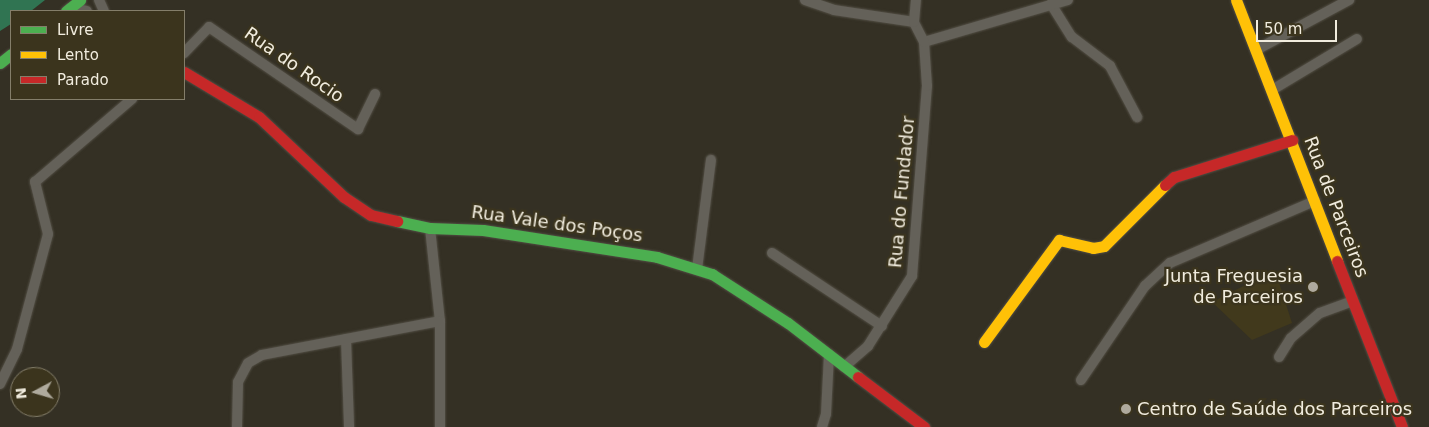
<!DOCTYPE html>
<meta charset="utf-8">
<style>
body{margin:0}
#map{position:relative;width:1429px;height:427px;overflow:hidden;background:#343024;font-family:"DejaVu Sans",sans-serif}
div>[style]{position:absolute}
.built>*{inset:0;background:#41391c}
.forest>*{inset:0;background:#307452}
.roads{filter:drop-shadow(0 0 1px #524e44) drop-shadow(0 0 1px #524e44)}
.street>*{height:10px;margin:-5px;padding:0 5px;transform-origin:5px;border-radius:5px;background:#646159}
.fast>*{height:11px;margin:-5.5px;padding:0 5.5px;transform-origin:5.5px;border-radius:5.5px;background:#4caf50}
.slow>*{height:11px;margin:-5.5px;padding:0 5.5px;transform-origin:5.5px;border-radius:5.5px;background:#ffc107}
.jam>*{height:11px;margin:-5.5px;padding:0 5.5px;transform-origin:5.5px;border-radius:5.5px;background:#c62828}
.dots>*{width:14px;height:14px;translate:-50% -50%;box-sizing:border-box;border:2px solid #3b341d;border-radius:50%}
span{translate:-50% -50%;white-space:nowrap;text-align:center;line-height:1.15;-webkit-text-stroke:4.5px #3b341d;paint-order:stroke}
.street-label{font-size:18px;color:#f1ecde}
.poi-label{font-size:18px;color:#f1ecde}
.right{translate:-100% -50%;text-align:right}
.left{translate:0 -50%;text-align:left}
.legend{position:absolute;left:10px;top:10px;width:175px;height:90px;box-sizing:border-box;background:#3b341d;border:1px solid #847e6a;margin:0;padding:6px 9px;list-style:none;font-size:15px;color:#f1ecde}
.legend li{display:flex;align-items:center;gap:10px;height:25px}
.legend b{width:25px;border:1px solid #847e6a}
.north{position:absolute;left:10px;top:367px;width:50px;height:50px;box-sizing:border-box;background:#3b341d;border:1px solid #847e6a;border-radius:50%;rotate:264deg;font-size:14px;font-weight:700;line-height:20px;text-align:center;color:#f1ecde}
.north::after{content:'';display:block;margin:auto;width:18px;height:22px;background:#afaa9d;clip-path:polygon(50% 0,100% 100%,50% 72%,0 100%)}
.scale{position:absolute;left:1256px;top:20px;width:81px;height:22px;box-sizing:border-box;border:2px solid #f1ecde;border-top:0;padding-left:6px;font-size:15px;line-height:18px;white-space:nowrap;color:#f1ecde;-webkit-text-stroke:4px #3b341d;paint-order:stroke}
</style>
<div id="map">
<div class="built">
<div style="clip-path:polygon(1275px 270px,1292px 323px,1252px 340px,1212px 302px)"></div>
</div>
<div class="forest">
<div style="clip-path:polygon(0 0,45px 0,31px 11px,11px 11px,11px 24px,0 31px)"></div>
</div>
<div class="roads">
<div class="street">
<div style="left:99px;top:0;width:12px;rotate:66deg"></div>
<div style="left:805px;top:0;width:31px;rotate:19deg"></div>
<div style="left:834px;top:10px;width:81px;rotate:8.5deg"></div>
<div style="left:1051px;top:4px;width:39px;rotate:58deg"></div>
<div style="left:1072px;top:37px;width:48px;rotate:37.3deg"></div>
<div style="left:1110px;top:66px;width:58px;rotate:62.1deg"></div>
<div style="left:70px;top:8px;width:17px;rotate:10deg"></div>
<div style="left:924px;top:42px;width:150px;rotate:-16.3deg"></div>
<div style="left:1256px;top:50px;width:106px;rotate:-28.3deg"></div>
<div style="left:184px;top:53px;width:36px;rotate:-46deg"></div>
<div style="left:209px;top:27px;width:181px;rotate:34.4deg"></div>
<div style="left:358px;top:129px;width:39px;rotate:-64deg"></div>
<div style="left:1272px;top:90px;width:99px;rotate:-31deg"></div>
<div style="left:430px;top:228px;width:94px;rotate:83.9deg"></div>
<div style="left:440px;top:321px;width:106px;rotate:90deg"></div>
<div style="left:772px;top:253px;width:132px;rotate:33.6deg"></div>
<div style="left:697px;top:269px;width:110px;rotate:-82.7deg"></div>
<div style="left:346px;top:339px;width:88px;rotate:88deg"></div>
<div style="left:1279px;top:357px;width:22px;rotate:-58deg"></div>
<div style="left:1291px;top:338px;width:38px;rotate:-41deg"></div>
<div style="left:1320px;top:313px;width:35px;rotate:-20deg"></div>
<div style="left:844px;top:367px;width:32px;rotate:-41deg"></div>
<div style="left:868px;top:346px;width:83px;rotate:-57.8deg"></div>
<div style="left:912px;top:276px;width:191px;rotate:-85.5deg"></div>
<div style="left:927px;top:86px;width:44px;rotate:-93.9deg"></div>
<div style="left:924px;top:42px;width:22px;rotate:-117deg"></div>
<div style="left:914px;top:22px;width:22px;rotate:-85deg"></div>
<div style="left:1081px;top:380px;width:114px;rotate:-55.8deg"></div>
<div style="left:1145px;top:286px;width:34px;rotate:-43deg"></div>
<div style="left:1170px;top:263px;width:158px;rotate:-23.2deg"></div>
<div style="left:0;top:384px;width:39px;rotate:-64deg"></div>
<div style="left:17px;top:349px;width:119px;rotate:-74.9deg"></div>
<div style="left:48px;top:234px;width:54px;rotate:-104deg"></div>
<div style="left:35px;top:182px;width:128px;rotate:-40.6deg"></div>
<div style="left:237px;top:427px;width:45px;rotate:-88.7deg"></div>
<div style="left:238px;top:382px;width:21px;rotate:-62deg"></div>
<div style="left:248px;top:363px;width:16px;rotate:-30deg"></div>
<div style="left:262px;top:355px;width:181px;rotate:-10.8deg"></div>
<div style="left:822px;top:427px;width:14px;rotate:-73deg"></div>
<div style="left:826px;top:414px;width:60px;rotate:-87.1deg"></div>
</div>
<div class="fast">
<div style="left:66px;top:11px;width:18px;rotate:-38deg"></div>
<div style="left:0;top:63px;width:14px;rotate:-39deg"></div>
<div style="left:397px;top:221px;width:34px;rotate:12deg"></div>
<div style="left:430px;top:228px;width:53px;rotate:2.2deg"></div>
<div style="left:483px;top:230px;width:176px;rotate:8.8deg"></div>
<div style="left:657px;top:257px;width:58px;rotate:17.2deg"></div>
<div style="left:712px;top:274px;width:90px;rotate:32.8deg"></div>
<div style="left:788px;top:323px;width:88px;rotate:37.6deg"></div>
</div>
<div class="slow">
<div style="left:1236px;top:0;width:280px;rotate:68.8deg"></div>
<div style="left:984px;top:342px;width:127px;rotate:-53.7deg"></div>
<div style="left:1059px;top:240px;width:35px;rotate:13deg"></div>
<div style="left:1093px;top:248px;width:11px;rotate:-10deg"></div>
<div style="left:1104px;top:246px;width:86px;rotate:-45deg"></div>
</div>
<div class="jam">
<div style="left:184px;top:72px;width:87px;rotate:31deg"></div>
<div style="left:259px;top:117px;width:117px;rotate:43.3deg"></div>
<div style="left:344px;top:197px;width:32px;rotate:34deg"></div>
<div style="left:371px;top:215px;width:27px;rotate:13deg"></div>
<div style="left:1165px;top:185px;width:12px;rotate:-42deg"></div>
<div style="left:1174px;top:177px;width:124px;rotate:-17.4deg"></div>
<div style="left:1337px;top:261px;width:178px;rotate:68.6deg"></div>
<div style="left:858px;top:377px;width:83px;rotate:37.1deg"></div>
</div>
</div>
<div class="dots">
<div style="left:1313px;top:287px;background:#afaa9d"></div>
<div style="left:1126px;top:409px;background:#afaa9d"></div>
</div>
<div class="street-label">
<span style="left:294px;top:65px;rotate:35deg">Rua do Rocio</span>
<span style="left:902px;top:192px;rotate:-85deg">Rua do Fundador</span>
<span style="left:1336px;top:207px;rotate:69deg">Rua de Parceiros</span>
<span style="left:557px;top:224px;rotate:8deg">Rua Vale dos Poços</span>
</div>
<div class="poi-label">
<span class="right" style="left:1303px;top:287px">Junta Freguesia<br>de Parceiros</span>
<span class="left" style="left:1137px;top:409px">Centro de Saúde dos Parceiros</span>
</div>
<ul class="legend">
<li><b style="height:6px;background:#4caf50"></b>Livre</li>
<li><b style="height:6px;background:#ffc107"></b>Lento</li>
<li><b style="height:6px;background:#c62828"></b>Parado</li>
</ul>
<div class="north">N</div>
<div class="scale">50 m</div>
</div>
